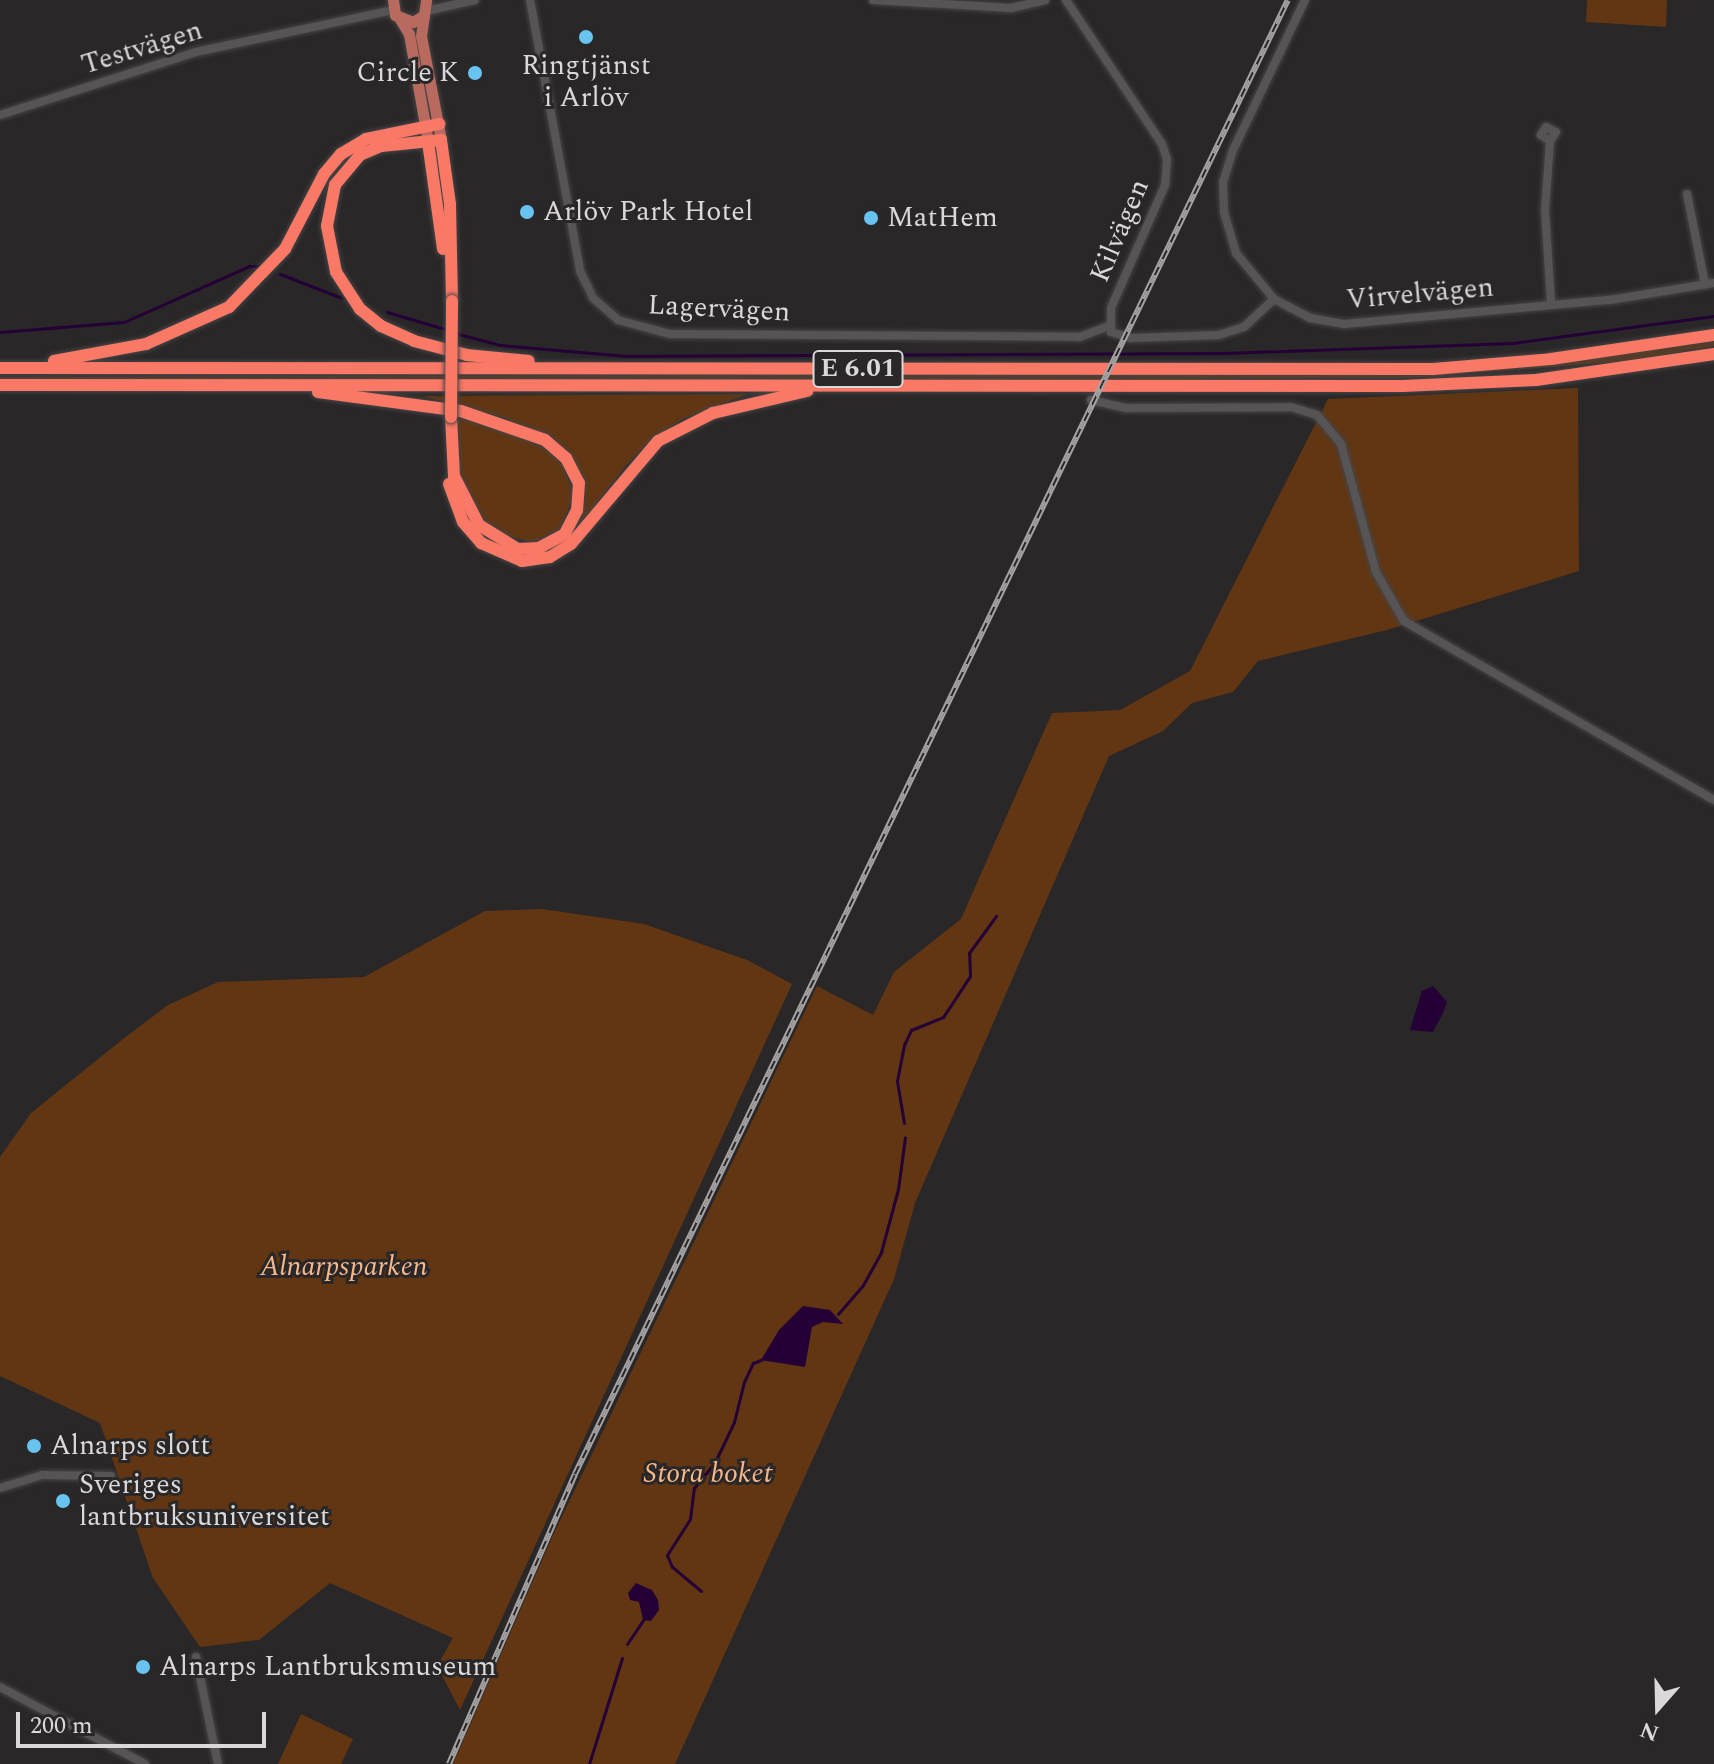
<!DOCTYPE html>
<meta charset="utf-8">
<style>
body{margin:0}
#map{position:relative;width:1714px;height:1764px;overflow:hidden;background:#2a2728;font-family:Spectral,serif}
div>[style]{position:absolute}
.green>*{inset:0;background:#623612}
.water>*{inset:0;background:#250037}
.stream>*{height:3px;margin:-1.5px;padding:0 1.5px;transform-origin:1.5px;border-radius:1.5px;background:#250037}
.roads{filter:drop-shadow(0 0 2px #474445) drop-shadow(0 0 2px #474445)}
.minor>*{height:8px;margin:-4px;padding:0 4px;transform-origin:4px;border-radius:4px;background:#575455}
.major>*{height:11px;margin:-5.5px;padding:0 5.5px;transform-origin:5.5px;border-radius:5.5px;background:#b86a5f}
.highway>*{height:12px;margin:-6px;padding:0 6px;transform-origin:6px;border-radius:6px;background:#f97866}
.rail>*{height:6px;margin-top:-3px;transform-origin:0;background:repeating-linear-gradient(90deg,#2a2728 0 9px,#a6a3a4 0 18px);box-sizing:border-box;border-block:2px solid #a6a3a4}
.bridges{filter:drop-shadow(0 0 2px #474445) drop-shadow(0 0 2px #474445)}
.highway-bridge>*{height:12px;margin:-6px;padding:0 6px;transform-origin:6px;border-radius:6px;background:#f97866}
.dots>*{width:22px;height:22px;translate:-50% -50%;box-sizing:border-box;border:4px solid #2a2728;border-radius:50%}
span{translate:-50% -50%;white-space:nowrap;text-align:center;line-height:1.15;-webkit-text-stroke:6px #2a2728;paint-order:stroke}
.shield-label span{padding:2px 6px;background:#2a2728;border:2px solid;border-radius:6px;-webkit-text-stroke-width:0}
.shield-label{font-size:26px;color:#dad8d9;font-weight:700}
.street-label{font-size:28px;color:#dad8d9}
.poi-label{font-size:28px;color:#dad8d9}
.right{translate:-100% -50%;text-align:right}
.left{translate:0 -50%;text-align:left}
.park-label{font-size:28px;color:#f6b78a;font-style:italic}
.north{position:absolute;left:1618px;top:1668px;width:80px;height:80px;-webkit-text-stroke:6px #2a2728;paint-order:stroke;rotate:200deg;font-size:22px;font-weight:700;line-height:32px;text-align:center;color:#dad8d9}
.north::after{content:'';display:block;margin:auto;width:28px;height:36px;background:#dad8d9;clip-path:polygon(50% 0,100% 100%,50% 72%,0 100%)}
.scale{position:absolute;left:16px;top:1712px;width:250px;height:36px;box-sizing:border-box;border:4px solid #dad8d9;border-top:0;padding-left:10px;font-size:24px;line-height:28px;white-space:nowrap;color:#dad8d9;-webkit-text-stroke:6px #2a2728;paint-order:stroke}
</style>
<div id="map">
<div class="green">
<div style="clip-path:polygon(1587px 0,1667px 0,1666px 27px,1586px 22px)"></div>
<div style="clip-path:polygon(1714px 340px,1714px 346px,1625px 361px,1408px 378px,0 382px,0 377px,997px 374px,1567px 363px)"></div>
<div style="clip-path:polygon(1578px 388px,1579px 571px,1387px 630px,1258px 661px,1233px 692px,1192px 703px,1163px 731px,1109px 756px,915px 1203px,894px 1279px,675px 1764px,453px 1764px,553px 1535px,817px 986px,873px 1015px,894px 972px,961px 919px,1052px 713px,1120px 710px,1190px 671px,1328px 399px)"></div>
<div style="clip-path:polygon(748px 394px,683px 419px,655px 437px,627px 464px,564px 546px,584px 507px,585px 488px,560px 445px,506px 418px,422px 396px)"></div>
<div style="clip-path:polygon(456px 414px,537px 441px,562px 462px,574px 495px,560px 529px,533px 543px,492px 531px,470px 505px,458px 467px)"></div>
<div style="clip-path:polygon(542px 909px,644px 924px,747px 960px,792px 984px,460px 1710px,437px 1666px,453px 1638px,330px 1583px,259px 1640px,200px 1647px,153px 1578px,100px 1423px,0 1376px,0 1157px,31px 1113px,123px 1039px,168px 1005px,218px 982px,364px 977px,485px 911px)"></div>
<div style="clip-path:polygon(301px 1714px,353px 1739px,341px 1764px,278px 1764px)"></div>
</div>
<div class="water">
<div style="clip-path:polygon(1433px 986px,1447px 1002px,1443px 1013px,1433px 1032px,1410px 1030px,1422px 991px)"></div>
<div style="clip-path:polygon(803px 1306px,830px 1310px,843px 1324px,823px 1322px,812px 1327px,805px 1367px,761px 1360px,779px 1330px)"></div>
<div style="clip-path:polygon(636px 1583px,652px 1590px,658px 1600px,659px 1610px,651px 1621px,643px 1620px,639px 1602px,630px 1600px,628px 1593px)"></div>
</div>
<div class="stream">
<div style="left:280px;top:274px;width:66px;rotate:21.2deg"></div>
<div style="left:387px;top:312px;width:64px;rotate:16.4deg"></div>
<div style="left:0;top:332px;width:124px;rotate:-4.6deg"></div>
<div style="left:124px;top:322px;width:137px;rotate:-24.1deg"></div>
<div style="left:249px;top:266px;width:10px"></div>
<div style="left:455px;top:333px;width:47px;rotate:14.9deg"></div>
<div style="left:500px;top:345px;width:127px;rotate:5deg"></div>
<div style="left:627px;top:356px;width:597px;rotate:-0.29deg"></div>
<div style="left:1224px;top:353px;width:289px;rotate:-2deg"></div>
<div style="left:1513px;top:343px;width:203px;rotate:-7.7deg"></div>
<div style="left:904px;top:1123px;width:43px;rotate:-99.5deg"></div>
<div style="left:897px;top:1081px;width:37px;rotate:-79deg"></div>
<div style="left:904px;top:1045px;width:17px;rotate:-65deg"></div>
<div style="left:911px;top:1030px;width:35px;rotate:-22deg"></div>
<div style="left:943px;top:1017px;width:49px;rotate:-56.6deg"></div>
<div style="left:970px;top:976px;width:23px;rotate:-92deg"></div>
<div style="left:969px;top:953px;width:46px;rotate:-53.9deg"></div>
<div style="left:838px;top:1314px;width:38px;rotate:-49deg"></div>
<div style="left:863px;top:1285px;width:38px;rotate:-61deg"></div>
<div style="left:881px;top:1252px;width:65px;rotate:-74.9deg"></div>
<div style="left:898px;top:1189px;width:52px;rotate:-82.3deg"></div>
<div style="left:701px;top:1591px;width:38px;rotate:-140deg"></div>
<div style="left:672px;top:1567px;width:13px;rotate:-113deg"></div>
<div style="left:667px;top:1555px;width:43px;rotate:-57.4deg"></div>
<div style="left:690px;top:1519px;width:31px;rotate:-83deg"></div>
<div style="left:694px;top:1488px;width:33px;rotate:-51deg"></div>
<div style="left:715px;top:1462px;width:44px;rotate:-64.6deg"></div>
<div style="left:734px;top:1422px;width:41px;rotate:-76deg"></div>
<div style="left:744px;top:1382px;width:21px;rotate:-65deg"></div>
<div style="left:753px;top:1363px;width:9px;rotate:-21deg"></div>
<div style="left:627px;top:1644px;width:29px;rotate:-56deg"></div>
<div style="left:589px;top:1764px;width:111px;rotate:-72.7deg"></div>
</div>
<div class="roads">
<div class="minor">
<div style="left:530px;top:0;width:276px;rotate:79.5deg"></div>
<div style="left:580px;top:271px;width:30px;rotate:64deg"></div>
<div style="left:593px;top:298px;width:33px;rotate:41deg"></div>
<div style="left:618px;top:320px;width:54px;rotate:15.1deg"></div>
<div style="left:670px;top:334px;width:410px;rotate:0.4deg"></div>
<div style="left:1080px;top:337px;width:31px;rotate:-21deg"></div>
<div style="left:873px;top:0;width:138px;rotate:3.3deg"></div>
<div style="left:1011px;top:8px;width:35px;rotate:-13deg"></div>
<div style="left:1066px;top:0;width:173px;rotate:56.3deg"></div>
<div style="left:1162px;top:144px;width:16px;rotate:72deg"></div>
<div style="left:1167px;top:159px;width:26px;rotate:94deg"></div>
<div style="left:1165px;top:185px;width:134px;rotate:113.7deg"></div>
<div style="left:1111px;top:308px;width:24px;rotate:90deg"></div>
<div style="left:1111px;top:332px;width:21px;rotate:17deg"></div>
<div style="left:1131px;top:338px;width:88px;rotate:-2deg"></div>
<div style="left:1219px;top:335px;width:26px;rotate:-18deg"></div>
<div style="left:1244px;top:327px;width:41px;rotate:-43deg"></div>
<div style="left:1305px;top:0;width:166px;rotate:115.6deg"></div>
<div style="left:1233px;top:150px;width:34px;rotate:107deg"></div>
<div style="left:1223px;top:182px;width:30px;rotate:88deg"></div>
<div style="left:1224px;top:212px;width:43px;rotate:73.7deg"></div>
<div style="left:1236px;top:253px;width:60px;rotate:50.4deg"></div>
<div style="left:1274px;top:299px;width:41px;rotate:27.8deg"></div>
<div style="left:1310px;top:318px;width:35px;rotate:10deg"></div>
<div style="left:1344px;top:324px;width:267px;rotate:-5.2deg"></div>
<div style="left:1610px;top:300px;width:105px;rotate:-9.3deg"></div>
<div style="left:426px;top:11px;width:50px;rotate:-12.7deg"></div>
<div style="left:0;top:115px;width:206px;rotate:-17.8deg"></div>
<div style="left:196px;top:52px;width:201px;rotate:-12deg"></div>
<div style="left:1550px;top:141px;width:11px;rotate:-146deg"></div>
<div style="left:1541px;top:135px;width:9px;rotate:-58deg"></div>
<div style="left:1546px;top:127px;width:11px;rotate:27deg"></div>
<div style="left:1556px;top:132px;width:11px;rotate:124deg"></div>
<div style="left:1550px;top:141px;width:69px;rotate:94.1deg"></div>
<div style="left:1545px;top:210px;width:94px;rotate:86.3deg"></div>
<div style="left:1687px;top:194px;width:92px;rotate:78.7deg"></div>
<div style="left:1091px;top:400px;width:36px;rotate:13deg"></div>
<div style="left:1126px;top:408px;width:165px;rotate:-0.3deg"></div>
<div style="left:1291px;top:407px;width:27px;rotate:17deg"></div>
<div style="left:1317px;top:415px;width:38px;rotate:50deg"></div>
<div style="left:1341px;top:444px;width:133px;rotate:74.7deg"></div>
<div style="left:1376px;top:572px;width:56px;rotate:60.3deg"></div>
<div style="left:1404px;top:621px;width:358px;rotate:30deg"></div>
<div style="left:0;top:1488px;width:44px;rotate:-17.2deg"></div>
<div style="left:42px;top:1475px;width:69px;rotate:0.8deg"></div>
<div style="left:196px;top:1657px;width:109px;rotate:78.4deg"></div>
<div style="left:0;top:1687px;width:164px;rotate:28deg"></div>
</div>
<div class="major">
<div style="left:393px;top:0;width:15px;rotate:82deg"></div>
<div style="left:395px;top:15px;width:19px;rotate:21deg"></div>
<div style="left:413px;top:22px;width:13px;rotate:-32deg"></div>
<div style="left:424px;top:15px;width:15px;rotate:-82deg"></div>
<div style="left:424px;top:15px;width:21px;rotate:98deg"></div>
<div style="left:421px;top:36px;width:106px;rotate:79.1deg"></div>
<div style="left:400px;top:19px;width:17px;rotate:59deg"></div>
<div style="left:409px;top:34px;width:110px;rotate:80deg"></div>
</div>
<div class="highway">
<div style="left:428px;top:142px;width:108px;rotate:82deg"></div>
<div style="left:452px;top:301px;width:97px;rotate:-91.2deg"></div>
<div style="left:450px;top:204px;width:65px;rotate:-98deg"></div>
<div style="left:441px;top:140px;width:60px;rotate:174.3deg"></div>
<div style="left:381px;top:146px;width:23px;rotate:157deg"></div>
<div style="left:360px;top:155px;width:39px;rotate:130deg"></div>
<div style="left:335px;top:185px;width:42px;rotate:101deg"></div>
<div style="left:327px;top:226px;width:47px;rotate:78.9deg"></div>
<div style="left:336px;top:272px;width:44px;rotate:57deg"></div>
<div style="left:360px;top:309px;width:27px;rotate:39deg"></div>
<div style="left:381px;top:326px;width:36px;rotate:24deg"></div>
<div style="left:414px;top:341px;width:55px;rotate:14.8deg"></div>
<div style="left:467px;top:355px;width:62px;rotate:5.5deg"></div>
<div style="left:54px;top:361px;width:94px;rotate:-10.5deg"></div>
<div style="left:146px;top:344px;width:91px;rotate:-24deg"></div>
<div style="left:229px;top:307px;width:81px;rotate:-46deg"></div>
<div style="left:285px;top:249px;width:85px;rotate:-62.5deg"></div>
<div style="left:324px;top:174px;width:26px;rotate:-50deg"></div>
<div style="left:341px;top:154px;width:29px;rotate:-31deg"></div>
<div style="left:366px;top:139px;width:75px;rotate:-11.6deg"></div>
<div style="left:0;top:368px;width:1433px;rotate:0.04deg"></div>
<div style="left:1433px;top:369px;width:118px;rotate:-4.8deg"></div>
<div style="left:1551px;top:359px;width:165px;rotate:-8.4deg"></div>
<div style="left:0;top:385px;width:1403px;rotate:0.04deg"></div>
<div style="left:1403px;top:386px;width:133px;rotate:-2.6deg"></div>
<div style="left:1536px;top:380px;width:180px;rotate:-8.3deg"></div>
<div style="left:318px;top:392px;width:144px;rotate:7.6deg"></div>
<div style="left:461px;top:411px;width:89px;rotate:19deg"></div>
<div style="left:545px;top:440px;width:28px;rotate:41deg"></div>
<div style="left:566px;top:458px;width:28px;rotate:63deg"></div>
<div style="left:579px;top:483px;width:27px;rotate:94deg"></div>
<div style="left:577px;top:510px;width:27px;rotate:117deg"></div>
<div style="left:565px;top:534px;width:30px;rotate:152deg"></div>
<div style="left:539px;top:548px;width:21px;rotate:177deg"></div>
<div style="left:518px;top:549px;width:46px;rotate:-148.4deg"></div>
<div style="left:479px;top:525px;width:55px;rotate:-117deg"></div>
<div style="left:454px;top:476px;width:59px;rotate:-92.9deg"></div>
<div style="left:449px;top:484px;width:40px;rotate:69.8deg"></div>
<div style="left:463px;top:522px;width:28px;rotate:49deg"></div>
<div style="left:481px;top:543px;width:45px;rotate:23.7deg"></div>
<div style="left:522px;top:561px;width:28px;rotate:-8deg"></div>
<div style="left:550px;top:557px;width:25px;rotate:-32deg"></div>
<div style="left:571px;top:544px;width:135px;rotate:-49.8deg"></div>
<div style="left:658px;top:441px;width:62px;rotate:-27deg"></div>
<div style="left:713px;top:413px;width:97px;rotate:-13.2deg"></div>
</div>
</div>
<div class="rail">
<div style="left:449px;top:1764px;width:316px;rotate:-66.5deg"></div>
<div style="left:575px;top:1474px;width:1637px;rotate:-64.19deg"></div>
</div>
<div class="bridges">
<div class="highway-bridge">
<div style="left:451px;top:417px;width:116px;rotate:-89.5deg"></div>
</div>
</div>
<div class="dots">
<div style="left:586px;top:37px;background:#69c3f1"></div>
<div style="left:475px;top:73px;background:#69c3f1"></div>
<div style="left:527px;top:212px;background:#69c3f1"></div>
<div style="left:871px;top:218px;background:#69c3f1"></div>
<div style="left:34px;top:1446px;background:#69c3f1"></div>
<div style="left:63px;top:1501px;background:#69c3f1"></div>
<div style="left:143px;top:1667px;background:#69c3f1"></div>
</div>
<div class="shield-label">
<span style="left:858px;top:369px">E 6.01</span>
</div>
<div class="street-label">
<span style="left:142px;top:48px;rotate:-17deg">Testvägen</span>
<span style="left:1120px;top:231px;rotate:-67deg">Kilvägen</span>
<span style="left:1420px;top:294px;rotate:-5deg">Virvelvägen</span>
<span style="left:719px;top:309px;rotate:3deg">Lagervägen</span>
</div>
<div class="poi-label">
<span style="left:586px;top:82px">Ringtjänst<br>i Arlöv</span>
<span class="right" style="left:459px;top:73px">Circle K</span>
<span class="left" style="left:543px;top:212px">Arlöv Park Hotel</span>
<span class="left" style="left:887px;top:218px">MatHem</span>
<span class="left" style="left:50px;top:1446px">Alnarps slott</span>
<span class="left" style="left:79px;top:1501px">Sveriges<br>lantbruksuniversitet</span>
<span class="left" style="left:159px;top:1667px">Alnarps Lantbruksmuseum</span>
</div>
<div class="park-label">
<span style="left:344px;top:1267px">Alnarpsparken</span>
<span style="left:708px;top:1474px">Stora boket</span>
</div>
<div class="north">N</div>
<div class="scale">200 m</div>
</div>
